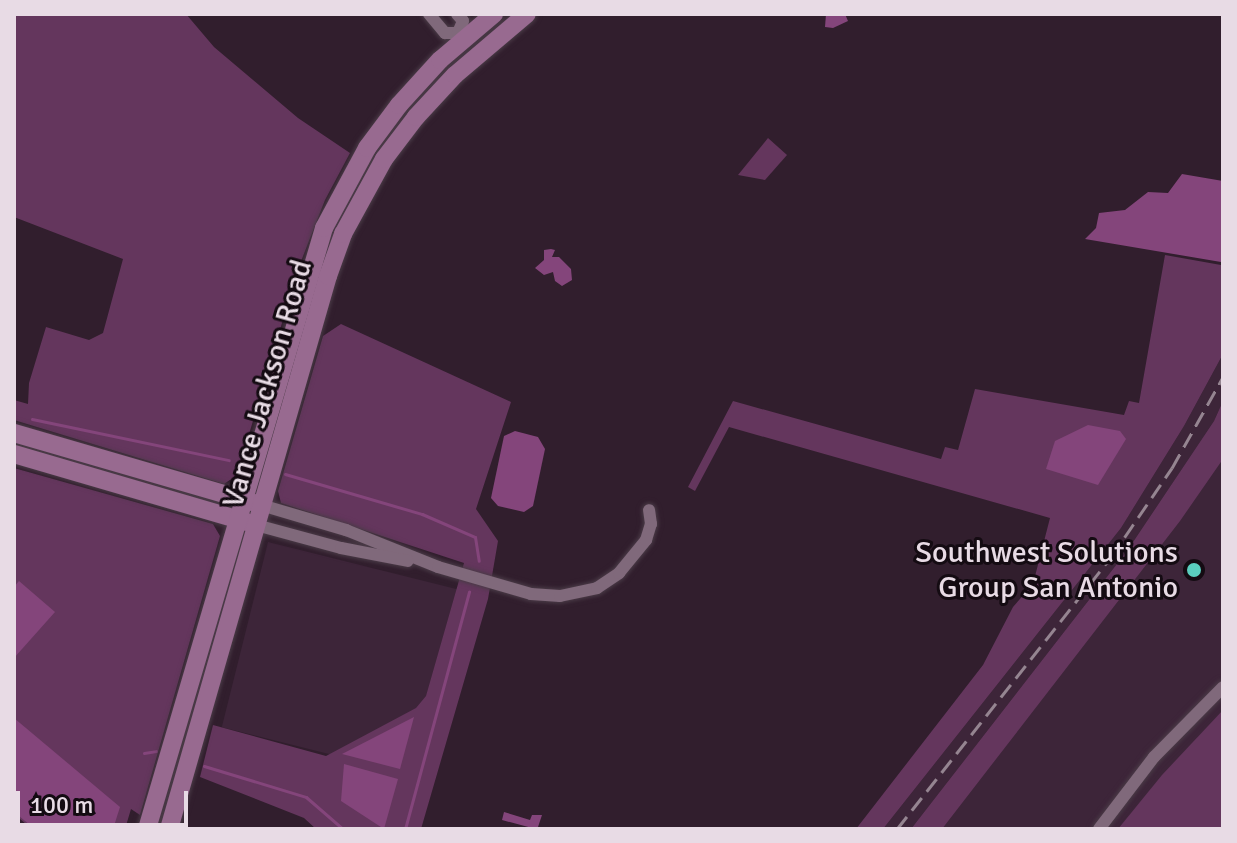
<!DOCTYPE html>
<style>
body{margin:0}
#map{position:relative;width:1237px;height:843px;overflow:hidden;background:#311e2d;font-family:Signika,sans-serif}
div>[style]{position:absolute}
.built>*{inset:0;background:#3d2539;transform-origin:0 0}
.green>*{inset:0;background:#64365d}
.water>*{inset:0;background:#84457b}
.stream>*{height:3px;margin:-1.5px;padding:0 1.5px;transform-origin:1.5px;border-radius:1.5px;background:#84457b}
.roads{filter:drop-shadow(0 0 2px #4a3b47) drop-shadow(0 0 2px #4a3b47)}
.street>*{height:12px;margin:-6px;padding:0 6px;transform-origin:6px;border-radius:6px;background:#80697b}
.secondary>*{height:18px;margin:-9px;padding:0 9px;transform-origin:9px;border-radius:9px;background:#986a90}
.rail>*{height:3px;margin-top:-1.5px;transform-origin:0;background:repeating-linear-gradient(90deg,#958591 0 16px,transparent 0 24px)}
.dots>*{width:22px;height:22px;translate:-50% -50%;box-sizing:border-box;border:4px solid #140b12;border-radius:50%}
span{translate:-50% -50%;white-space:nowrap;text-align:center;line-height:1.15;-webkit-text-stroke:6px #140b12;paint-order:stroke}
.street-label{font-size:30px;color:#e8dbe5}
.poi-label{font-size:30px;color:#e8dbe5}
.right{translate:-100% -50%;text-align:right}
.frame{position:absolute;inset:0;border:16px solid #e8dbe5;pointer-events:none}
.scale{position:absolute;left:16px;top:791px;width:172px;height:36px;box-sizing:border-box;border:4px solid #e8dbe5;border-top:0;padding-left:10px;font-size:24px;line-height:28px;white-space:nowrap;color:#e8dbe5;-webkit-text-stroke:6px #140b12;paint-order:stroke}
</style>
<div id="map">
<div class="built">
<div style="clip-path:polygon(1223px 354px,1223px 401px,1214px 421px,1127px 551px,911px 829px,883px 829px,1121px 528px,1184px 426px)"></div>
<div style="clip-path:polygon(1223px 443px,1223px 829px,940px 829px)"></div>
<div style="left:268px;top:542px;width:195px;height:191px;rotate:14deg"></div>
</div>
<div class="green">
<div style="clip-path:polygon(14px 14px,186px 14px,214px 47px,298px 118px,350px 153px,325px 200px,298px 269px,237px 475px,224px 484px,14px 420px,14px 400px,28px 404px,29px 383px,46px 327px,89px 340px,103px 333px,123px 259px,14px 217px)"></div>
<div style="clip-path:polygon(768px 138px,787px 155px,765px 180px,738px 175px)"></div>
<div style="clip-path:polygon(1165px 255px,1221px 265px,1223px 261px,1223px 354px,1184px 426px,1121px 528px,883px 829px,856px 829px,983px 665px,1013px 607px,1033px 584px,1050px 518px,729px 427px,695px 491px,688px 487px,733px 401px,941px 459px,945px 447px,958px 450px,975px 389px,1124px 415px,1129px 401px,1139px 403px)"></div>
<div style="clip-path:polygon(341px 324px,511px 402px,476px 509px,498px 541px,488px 599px,421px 829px,316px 829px,304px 818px,200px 777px,213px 725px,326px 756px,416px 708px,426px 696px,464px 563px,281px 503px,278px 491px,323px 336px)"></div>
<div style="clip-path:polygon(1223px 401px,1223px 459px,1180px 521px,942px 829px,911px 829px,1127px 551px,1214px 421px)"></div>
<div style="clip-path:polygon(14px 468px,213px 524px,220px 536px,140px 815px,131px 809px,125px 829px,32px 829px,14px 814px)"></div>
<div style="clip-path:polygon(1223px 710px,1223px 829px,1118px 829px,1162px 775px)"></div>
</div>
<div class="water">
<div style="clip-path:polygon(826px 14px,845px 14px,848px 21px,833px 28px,825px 27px)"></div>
<div style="clip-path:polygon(1182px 174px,1223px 181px,1221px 262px,1085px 239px,1096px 228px,1099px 213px,1125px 210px,1148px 192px,1168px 193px)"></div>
<div style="clip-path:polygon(551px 249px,555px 250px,552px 257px,559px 257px,571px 269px,572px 280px,562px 286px,555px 281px,553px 272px,544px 275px,535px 268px,544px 260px,544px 250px)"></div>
<div style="clip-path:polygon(1088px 425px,1120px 431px,1126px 439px,1098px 485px,1046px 469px,1055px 441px)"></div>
<div style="clip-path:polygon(515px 431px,538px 437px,545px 449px,533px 506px,524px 512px,498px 506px,491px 498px,504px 436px)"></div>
<div style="clip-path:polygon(19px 581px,55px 612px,14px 658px,14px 587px)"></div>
<div style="clip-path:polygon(414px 717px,400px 769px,342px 754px)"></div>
<div style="clip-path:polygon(14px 718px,120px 807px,113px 829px,35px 829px,14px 812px)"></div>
<div style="clip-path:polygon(344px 764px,398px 779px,384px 829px,341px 801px)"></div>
<div style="clip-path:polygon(504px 812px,530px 820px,532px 815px,542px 815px,538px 827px,532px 828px,502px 820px)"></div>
</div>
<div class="stream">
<div style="left:32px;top:419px;width:201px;rotate:11.8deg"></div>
<div style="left:285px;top:474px;width:143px;rotate:16.3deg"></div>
<div style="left:422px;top:514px;width:58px;rotate:23.5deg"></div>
<div style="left:475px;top:537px;width:24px;rotate:81deg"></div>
<div style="left:144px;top:753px;width:12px;rotate:-9deg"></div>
<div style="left:204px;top:766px;width:107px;rotate:16.9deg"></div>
<div style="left:306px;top:797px;width:49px;rotate:40.9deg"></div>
<div style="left:405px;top:829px;width:246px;rotate:-74.9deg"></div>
</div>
<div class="roads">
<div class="street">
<div style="left:429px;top:14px;width:25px;rotate:50deg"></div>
<div style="left:445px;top:33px;width:13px"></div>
<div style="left:458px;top:33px;width:8px;rotate:45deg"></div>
<div style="left:457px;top:14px;width:9px;rotate:49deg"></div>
<div style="left:463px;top:21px;width:13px;rotate:113deg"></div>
<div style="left:261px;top:505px;width:89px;rotate:16.4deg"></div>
<div style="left:346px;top:530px;width:99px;rotate:21.9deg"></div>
<div style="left:438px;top:567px;width:97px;rotate:16.2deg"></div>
<div style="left:531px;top:594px;width:29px;rotate:4deg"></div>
<div style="left:560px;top:596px;width:38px;rotate:-12deg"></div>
<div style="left:597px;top:588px;width:27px;rotate:-34deg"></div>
<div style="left:619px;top:573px;width:43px;rotate:-50.7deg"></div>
<div style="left:646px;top:540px;width:17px;rotate:-73deg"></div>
<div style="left:651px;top:524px;width:14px;rotate:-98deg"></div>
<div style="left:256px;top:525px;width:88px;rotate:15.1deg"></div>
<div style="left:341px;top:548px;width:68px;rotate:11deg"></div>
<div style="left:1099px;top:829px;width:91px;rotate:-52.6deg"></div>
<div style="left:1154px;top:757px;width:98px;rotate:-45.4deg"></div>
</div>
<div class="secondary">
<div style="left:14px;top:433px;width:247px;rotate:16.2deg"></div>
<div style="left:14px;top:454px;width:242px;rotate:16.3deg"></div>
<div style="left:147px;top:829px;width:627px;rotate:-73.59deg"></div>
<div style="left:324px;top:228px;width:91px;rotate:-61.7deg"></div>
<div style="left:367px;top:148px;width:54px;rotate:-53.3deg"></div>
<div style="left:399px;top:105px;width:61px;rotate:-47.7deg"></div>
<div style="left:440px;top:60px;width:71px;rotate:-40.4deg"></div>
<div style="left:169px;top:829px;width:575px;rotate:-73.96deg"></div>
<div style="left:328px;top:276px;width:45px;rotate:-70.3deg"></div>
<div style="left:343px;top:234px;width:85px;rotate:-61.3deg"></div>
<div style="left:384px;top:159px;width:53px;rotate:-52.7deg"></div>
<div style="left:416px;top:117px;width:57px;rotate:-47.1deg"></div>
<div style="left:455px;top:75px;width:94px;rotate:-40.3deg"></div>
</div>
</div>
<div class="rail">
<div style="left:897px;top:829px;width:346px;rotate:-51.8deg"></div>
<div style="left:1111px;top:557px;width:108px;rotate:-55.6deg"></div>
<div style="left:1172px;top:468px;width:104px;rotate:-60.7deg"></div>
</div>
<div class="dots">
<div style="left:1194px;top:570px;background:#5acebe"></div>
</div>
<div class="street-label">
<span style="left:268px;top:384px;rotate:-74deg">Vance Jackson Road</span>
</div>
<div class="poi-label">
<span class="right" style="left:1178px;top:570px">Southwest Solutions<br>Group San Antonio</span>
</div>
<div class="frame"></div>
<div class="scale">100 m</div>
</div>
